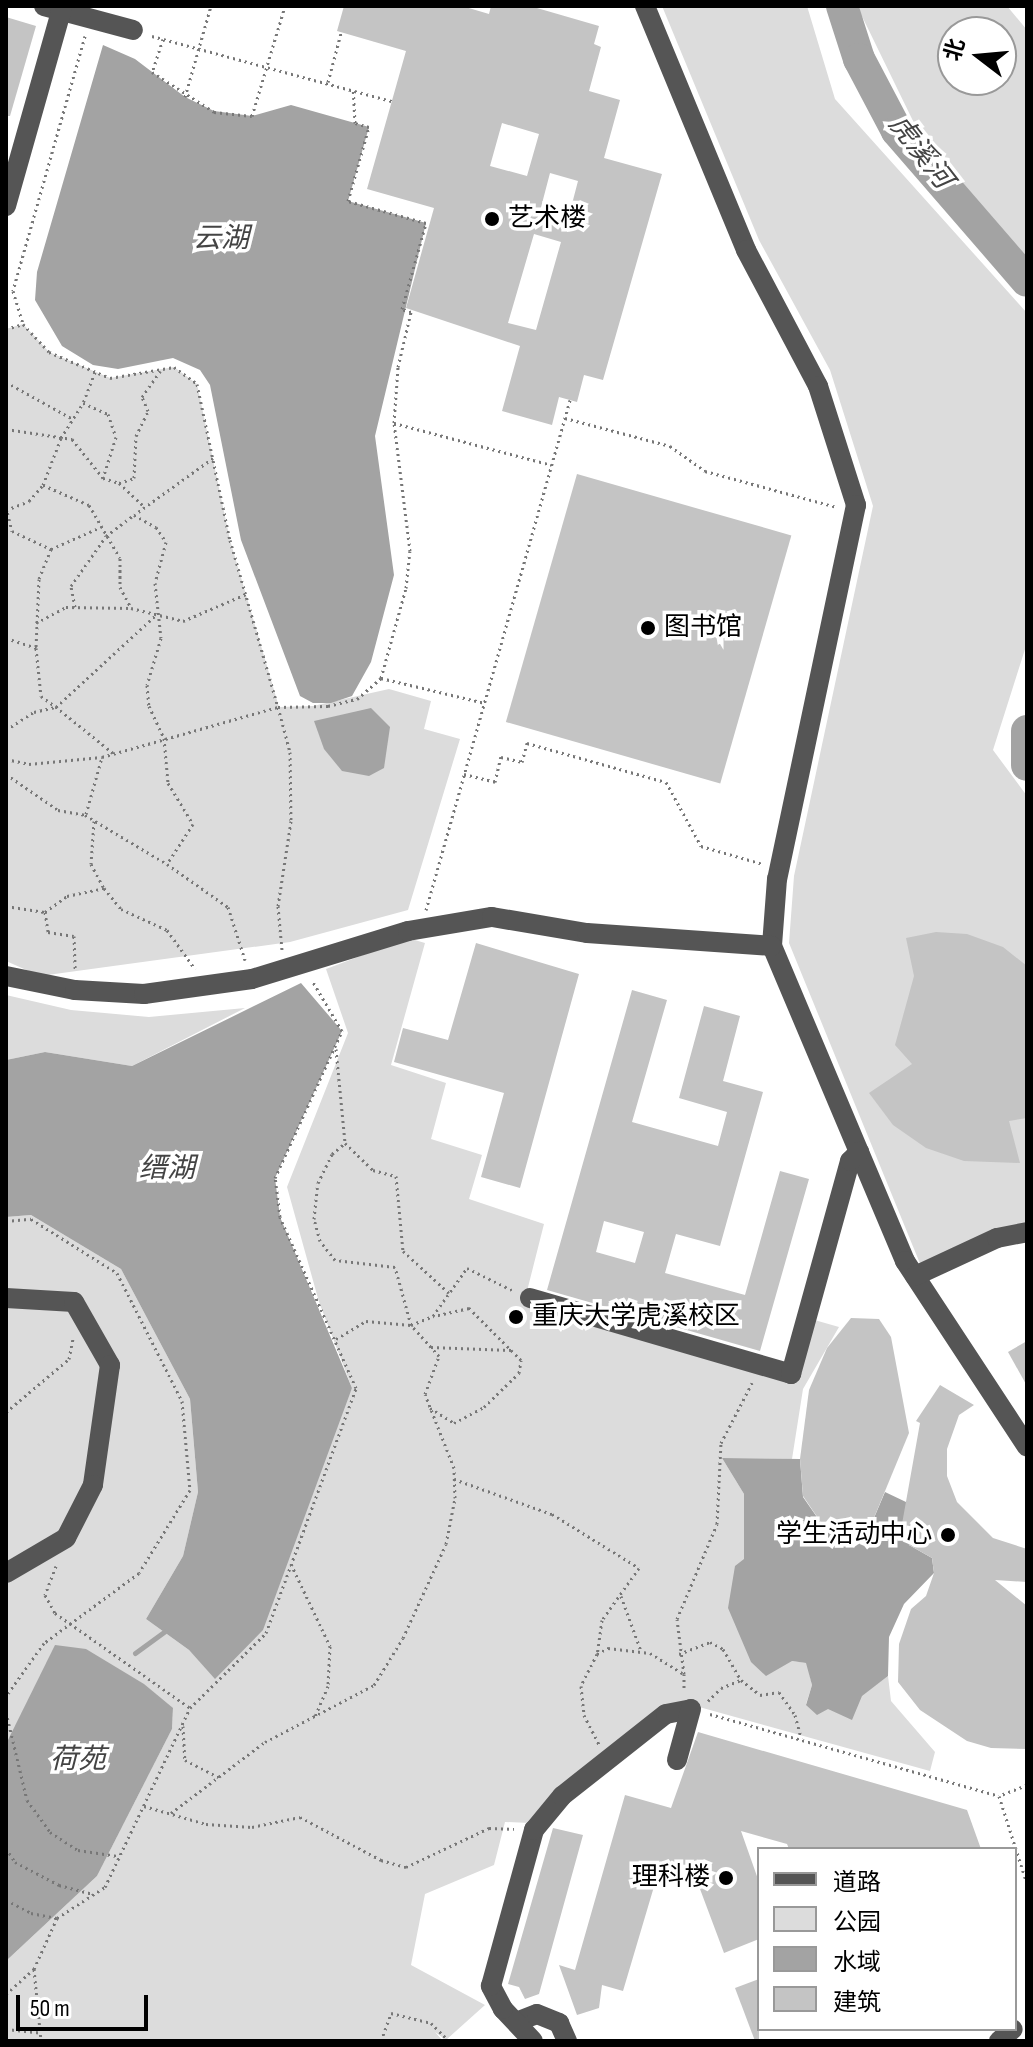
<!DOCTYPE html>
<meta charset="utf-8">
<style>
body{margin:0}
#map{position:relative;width:1033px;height:2047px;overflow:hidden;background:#fff;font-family:"Sofia Sans Condensed","Noto Sans SC",sans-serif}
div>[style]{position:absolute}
.green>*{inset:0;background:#dcdcdc}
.water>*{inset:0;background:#a3a3a3}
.stream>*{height:5px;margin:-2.5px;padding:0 2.5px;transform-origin:2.5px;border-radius:2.5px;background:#a3a3a3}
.river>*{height:32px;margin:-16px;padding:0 16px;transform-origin:16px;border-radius:16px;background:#a3a3a3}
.building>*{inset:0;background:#c4c4c4;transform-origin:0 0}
.path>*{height:3px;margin-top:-1.5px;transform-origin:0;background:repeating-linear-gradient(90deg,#777 0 2px,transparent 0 6px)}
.minor>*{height:20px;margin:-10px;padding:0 10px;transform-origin:10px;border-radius:10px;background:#555}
.dots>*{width:22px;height:22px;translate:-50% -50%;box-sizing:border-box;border:4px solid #fff;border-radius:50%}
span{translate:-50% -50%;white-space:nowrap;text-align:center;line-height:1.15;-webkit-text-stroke:7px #fff;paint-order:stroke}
.poi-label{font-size:26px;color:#000}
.left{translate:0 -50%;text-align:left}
.right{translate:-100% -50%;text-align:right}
.water-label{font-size:28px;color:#444;font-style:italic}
.frame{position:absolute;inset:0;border:8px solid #000;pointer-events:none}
.legend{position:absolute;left:757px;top:1847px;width:260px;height:184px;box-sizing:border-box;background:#fff;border:2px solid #999;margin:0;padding:10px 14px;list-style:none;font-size:24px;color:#000}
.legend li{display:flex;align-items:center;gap:16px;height:40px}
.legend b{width:40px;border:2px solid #999}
.north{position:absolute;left:937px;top:16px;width:80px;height:80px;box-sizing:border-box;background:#fff;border:2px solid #999;border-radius:50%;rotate:286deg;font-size:22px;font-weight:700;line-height:32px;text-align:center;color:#000}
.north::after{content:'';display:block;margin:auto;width:28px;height:36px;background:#000;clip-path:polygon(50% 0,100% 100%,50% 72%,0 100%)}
.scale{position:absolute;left:16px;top:1995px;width:132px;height:36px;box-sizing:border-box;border:4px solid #000;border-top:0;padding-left:10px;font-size:24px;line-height:28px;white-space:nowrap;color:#000;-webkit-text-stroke:6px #fff;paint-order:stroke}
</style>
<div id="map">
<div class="green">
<div style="clip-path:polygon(662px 6px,807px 6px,835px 99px,1027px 313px,1027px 643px,993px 750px,1027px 796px,1027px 1224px,921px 1266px,789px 943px,794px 876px,873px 506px,830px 370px,759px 240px)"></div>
<div style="clip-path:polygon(evenodd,857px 6px,1007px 6px,1027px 30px,1027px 262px,914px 123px,857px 6px,1001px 32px,1001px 80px,953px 80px,953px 32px,1001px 32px)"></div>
<div style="clip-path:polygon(23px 324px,49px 352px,110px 378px,174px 367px,197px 384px,230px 540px,279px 707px,313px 706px,389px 689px,431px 701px,424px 729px,460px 739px,408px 910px,290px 942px,40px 976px,6px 961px,6px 329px)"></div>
<div style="clip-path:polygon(408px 938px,425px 943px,391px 1065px,446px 1083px,431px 1139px,482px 1155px,469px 1199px,544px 1224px,524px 1303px,793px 1380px,811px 1319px,839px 1327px,803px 1389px,792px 1459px,722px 1458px,744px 1494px,744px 1560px,792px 1661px,807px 1663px,812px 1685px,806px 1704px,828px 1709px,861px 1696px,888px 1676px,891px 1701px,935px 1752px,930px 1771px,692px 1705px,530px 1823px,505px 1822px,494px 1865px,425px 1894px,411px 1965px,485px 2005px,446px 2040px,435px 2032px,443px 2041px,6px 2041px,6px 1961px,97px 1876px,172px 1729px,173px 1708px,6px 1744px,6px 1217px,31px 1215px,121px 1269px,190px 1399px,198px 1492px,183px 1556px,146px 1619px,189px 1650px,215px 1678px,352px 1388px,319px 1302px,287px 1187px,348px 1033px,326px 969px)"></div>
<div style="clip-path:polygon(6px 995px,71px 1010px,149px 1017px,245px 1008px,132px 1066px,45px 1052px,6px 1060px)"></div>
</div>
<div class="water">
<div style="clip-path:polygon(103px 45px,135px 59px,185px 97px,214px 111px,252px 116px,291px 105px,369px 127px,348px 201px,426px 223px,375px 436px,394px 575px,371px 662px,352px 696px,331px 703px,313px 703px,300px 696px,241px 540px,210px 385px,200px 370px,173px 358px,118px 369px,93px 365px,62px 346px,35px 300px,37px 272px)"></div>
<div style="clip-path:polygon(371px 708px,390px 727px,384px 768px,369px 776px,342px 771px,324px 749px,314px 721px)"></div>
<div style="clip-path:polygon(301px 983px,342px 1031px,275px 1178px,280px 1217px,352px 1388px,263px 1630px,215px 1679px,189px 1650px,146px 1619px,183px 1556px,198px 1492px,190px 1399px,121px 1269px,31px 1215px,6px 1217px,6px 1060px,45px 1052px,132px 1066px)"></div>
<div style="clip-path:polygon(722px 1458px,800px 1459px,803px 1497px,828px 1533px,856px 1538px,871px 1525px,885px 1492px,906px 1502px,909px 1545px,932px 1558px,934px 1573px,904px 1604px,889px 1637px,888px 1676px,862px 1696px,852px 1720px,828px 1709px,817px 1715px,806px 1705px,812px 1685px,806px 1663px,792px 1661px,766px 1676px,751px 1662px,728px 1608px,735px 1566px,744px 1559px,744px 1494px)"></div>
<div style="clip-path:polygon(55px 1645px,86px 1649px,144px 1684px,173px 1708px,172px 1729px,97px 1876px,6px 1961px,6px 1744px)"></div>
</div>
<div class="stream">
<div style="left:135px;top:1653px;width:36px;rotate:-36deg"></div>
</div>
<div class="river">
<div style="left:842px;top:6px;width:56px;rotate:72.2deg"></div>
<div style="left:859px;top:59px;width:81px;rotate:62.2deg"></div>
<div style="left:897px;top:131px;width:198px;rotate:49.1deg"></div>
<div style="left:1027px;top:731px;width:34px;rotate:90deg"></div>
</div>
<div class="building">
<div style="clip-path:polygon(evenodd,344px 6px,462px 6px,489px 14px,491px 6px,530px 6px,599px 26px,594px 44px,601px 47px,589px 91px,620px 100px,604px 158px,662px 174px,603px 380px,584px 375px,577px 402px,559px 397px,552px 425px,502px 411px,520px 346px,406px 308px,434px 208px,367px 189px,406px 51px,337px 31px,344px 6px,502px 123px,539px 134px,527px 176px,490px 166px,502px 123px,344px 6px,550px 173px,578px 181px,567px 223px,539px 215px,550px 173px,344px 6px,534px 234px,561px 242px,536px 330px,508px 323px,534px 234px)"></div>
<div style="clip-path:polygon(6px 17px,36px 26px,10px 116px,6px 116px)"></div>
<div style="left:577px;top:474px;width:223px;height:258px;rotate:16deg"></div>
<div style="clip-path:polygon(936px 932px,967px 934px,1003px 947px,1027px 966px,1027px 1118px,1009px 1121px,1020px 1163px,964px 1161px,926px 1148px,893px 1125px,869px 1093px,912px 1064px,895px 1045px,914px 976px,906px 938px)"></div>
<div style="clip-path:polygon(476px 943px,579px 974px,520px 1188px,481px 1177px,504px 1093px,394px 1062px,403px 1028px,448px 1040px)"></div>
<div style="clip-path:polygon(evenodd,632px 990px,667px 1000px,632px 1122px,718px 1146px,727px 1112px,679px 1098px,704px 1006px,740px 1016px,723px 1081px,763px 1092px,720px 1246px,676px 1234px,665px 1273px,745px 1295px,780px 1171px,809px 1179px,760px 1351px,547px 1290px,632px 990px,604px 1221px,644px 1232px,635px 1263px,596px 1252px,604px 1221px)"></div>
<div style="clip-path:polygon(851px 1318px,879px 1319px,891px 1337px,909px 1433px,871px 1525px,856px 1539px,828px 1533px,803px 1496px,800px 1459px,809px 1390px,827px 1348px)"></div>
<div style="clip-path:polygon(1027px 1341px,1027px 1386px,1008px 1352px)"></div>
<div style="clip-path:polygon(940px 1385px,974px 1405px,959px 1415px,947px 1449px,947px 1476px,957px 1502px,993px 1538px,1027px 1549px,1027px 1582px,995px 1580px,1027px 1606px,1027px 1749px,991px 1748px,967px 1741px,920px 1710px,898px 1682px,899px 1644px,911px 1609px,926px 1596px,934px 1573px,932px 1558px,909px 1545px,902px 1524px,920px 1423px,916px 1421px)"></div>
<div style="clip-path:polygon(698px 1732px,967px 1810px,981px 1849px,789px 1849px,787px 1844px,741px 1831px,759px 1882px,759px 1939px,724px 1953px,694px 1873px,661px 1863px,623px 1991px,602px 1985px,599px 2008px,577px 2015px,559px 1965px,575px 1970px,625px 1795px,671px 1808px)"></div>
<div style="clip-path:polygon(553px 1828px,583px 1835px,539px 1994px,525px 1999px,519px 1987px,508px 1984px)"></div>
<div style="clip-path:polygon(759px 1979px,759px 2041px,755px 2041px,735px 1988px)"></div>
</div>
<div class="path">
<div style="left:85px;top:36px;width:265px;rotate:105.8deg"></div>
<div style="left:13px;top:291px;width:34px;rotate:73deg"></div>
<div style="left:23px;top:324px;width:38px;rotate:47deg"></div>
<div style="left:49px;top:352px;width:66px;rotate:23.1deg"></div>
<div style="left:110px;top:378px;width:65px;rotate:-9.8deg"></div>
<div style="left:174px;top:367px;width:29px;rotate:36deg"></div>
<div style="left:197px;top:384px;width:159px;rotate:78.1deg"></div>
<div style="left:230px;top:540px;width:174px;rotate:74deg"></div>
<div style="left:278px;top:707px;width:50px;rotate:-1.1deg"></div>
<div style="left:328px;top:706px;width:30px;rotate:-14deg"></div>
<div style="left:357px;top:699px;width:32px;rotate:-41deg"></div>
<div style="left:381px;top:678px;width:93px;rotate:-74.5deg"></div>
<div style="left:406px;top:588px;width:37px;rotate:-84deg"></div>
<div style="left:410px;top:551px;width:129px;rotate:-97.1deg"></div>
<div style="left:394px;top:423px;width:56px;rotate:-85.9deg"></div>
<div style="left:398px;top:367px;width:57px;rotate:-76.7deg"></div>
<div style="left:411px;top:312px;width:9px;rotate:-162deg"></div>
<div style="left:402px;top:309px;width:89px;rotate:-74.4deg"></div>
<div style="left:426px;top:223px;width:81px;rotate:-164.2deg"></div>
<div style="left:348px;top:201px;width:77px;rotate:-74.2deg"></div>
<div style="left:369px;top:127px;width:15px;rotate:-164deg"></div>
<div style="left:355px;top:123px;width:33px;rotate:-93deg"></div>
<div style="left:152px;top:36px;width:249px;rotate:15.2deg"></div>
<div style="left:163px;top:39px;width:35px;rotate:108deg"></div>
<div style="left:152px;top:72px;width:74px;rotate:32.8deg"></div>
<div style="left:214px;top:112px;width:38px;rotate:6deg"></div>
<div style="left:252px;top:116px;width:115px;rotate:-73.3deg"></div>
<div style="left:328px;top:82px;width:51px;rotate:-75.1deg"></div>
<div style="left:185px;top:97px;width:95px;rotate:-74.1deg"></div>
<div style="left:6px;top:329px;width:18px;rotate:-16deg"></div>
<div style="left:95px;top:372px;width:33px;rotate:111deg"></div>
<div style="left:83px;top:403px;width:27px;rotate:24deg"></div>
<div style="left:108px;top:414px;width:24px;rotate:71deg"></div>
<div style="left:116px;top:437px;width:43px;rotate:107.6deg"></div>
<div style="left:103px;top:478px;width:17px;rotate:17deg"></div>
<div style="left:119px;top:483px;width:35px;rotate:43deg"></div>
<div style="left:6px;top:382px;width:77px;rotate:28.9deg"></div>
<div style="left:565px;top:418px;width:109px;rotate:14.9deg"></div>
<div style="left:670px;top:446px;width:43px;rotate:35.5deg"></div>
<div style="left:705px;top:471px;width:137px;rotate:15.3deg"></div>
<div style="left:394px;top:423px;width:163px;rotate:14.9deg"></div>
<div style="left:6px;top:429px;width:67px;rotate:8.6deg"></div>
<div style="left:72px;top:439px;width:50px;rotate:51.5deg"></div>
<div style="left:213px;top:458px;width:97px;rotate:144.2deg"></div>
<div style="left:134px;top:515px;width:25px;rotate:29deg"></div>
<div style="left:156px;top:527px;width:18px;rotate:56deg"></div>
<div style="left:166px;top:542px;width:42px;rotate:105deg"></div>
<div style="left:155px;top:583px;width:55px;rotate:83.8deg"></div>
<div style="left:161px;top:638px;width:49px;rotate:106.6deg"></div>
<div style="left:147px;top:685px;width:21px;rotate:85deg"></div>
<div style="left:149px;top:706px;width:35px;rotate:65deg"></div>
<div style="left:164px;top:738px;width:45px;rotate:84.9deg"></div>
<div style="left:168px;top:783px;width:48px;rotate:58.6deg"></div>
<div style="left:193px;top:824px;width:48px;rotate:123deg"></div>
<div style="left:167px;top:864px;width:75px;rotate:35.2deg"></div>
<div style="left:228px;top:907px;width:56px;rotate:72.2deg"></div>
<div style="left:119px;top:483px;width:16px;rotate:-18deg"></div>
<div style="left:134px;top:478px;width:42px;rotate:-87.3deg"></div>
<div style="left:136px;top:436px;width:28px;rotate:-64deg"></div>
<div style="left:148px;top:411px;width:15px;rotate:-113deg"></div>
<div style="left:142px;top:397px;width:32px;rotate:-55deg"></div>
<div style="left:43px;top:485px;width:50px;rotate:-69deg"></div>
<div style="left:61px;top:438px;width:41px;rotate:-57.8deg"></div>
<div style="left:6px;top:507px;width:25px;rotate:76deg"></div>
<div style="left:12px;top:531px;width:43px;rotate:24.8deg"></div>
<div style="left:51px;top:549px;width:55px;rotate:-23.7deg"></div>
<div style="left:6px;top:510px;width:25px;rotate:-21deg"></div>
<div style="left:29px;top:501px;width:21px;rotate:-49deg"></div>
<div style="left:43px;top:485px;width:50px;rotate:23.5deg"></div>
<div style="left:89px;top:505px;width:61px;rotate:59.7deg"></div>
<div style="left:120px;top:558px;width:29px;rotate:90deg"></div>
<div style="left:120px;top:587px;width:24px;rotate:62deg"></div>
<div style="left:51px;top:549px;width:32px;rotate:112deg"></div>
<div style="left:39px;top:579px;width:69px;rotate:92.5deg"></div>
<div style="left:36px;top:648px;width:48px;rotate:84.1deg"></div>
<div style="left:41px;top:696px;width:19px;rotate:36deg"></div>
<div style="left:75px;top:607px;width:21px;rotate:-101deg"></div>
<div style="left:71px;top:586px;width:61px;rotate:-55deg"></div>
<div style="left:106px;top:536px;width:34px;rotate:-37deg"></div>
<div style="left:36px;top:623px;width:34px;rotate:-28deg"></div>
<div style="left:66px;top:607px;width:65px;rotate:0.9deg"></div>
<div style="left:131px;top:608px;width:54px;rotate:14deg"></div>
<div style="left:183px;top:621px;width:69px;rotate:-23.2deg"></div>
<div style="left:6px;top:638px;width:32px;rotate:18deg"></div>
<div style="left:381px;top:678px;width:107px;rotate:13.5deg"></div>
<div style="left:6px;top:730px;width:33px;rotate:-33deg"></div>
<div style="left:34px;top:712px;width:23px;rotate:-13deg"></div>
<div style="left:113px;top:753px;width:73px;rotate:-141.1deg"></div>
<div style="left:56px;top:707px;width:136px;rotate:-42.6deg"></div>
<div style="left:6px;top:759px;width:24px;rotate:12deg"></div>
<div style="left:29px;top:764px;width:73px;rotate:-5.5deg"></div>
<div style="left:102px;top:757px;width:183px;rotate:-15.9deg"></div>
<div style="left:278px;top:707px;width:47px;rotate:75.1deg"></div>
<div style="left:290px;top:752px;width:69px;rotate:89.2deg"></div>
<div style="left:291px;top:821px;width:86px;rotate:98.7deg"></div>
<div style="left:278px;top:906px;width:44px;rotate:84.8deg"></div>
<div style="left:6px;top:774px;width:63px;rotate:34.7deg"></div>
<div style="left:58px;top:810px;width:27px;rotate:10deg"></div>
<div style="left:85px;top:815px;width:96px;rotate:30.9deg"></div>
<div style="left:464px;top:774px;width:32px;rotate:14deg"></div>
<div style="left:495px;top:782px;width:26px;rotate:-77deg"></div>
<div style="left:501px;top:757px;width:22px;rotate:13deg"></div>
<div style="left:522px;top:762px;width:20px;rotate:-75deg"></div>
<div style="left:527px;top:743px;width:144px;rotate:15.7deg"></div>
<div style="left:666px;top:782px;width:73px;rotate:61.3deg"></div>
<div style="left:701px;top:846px;width:65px;rotate:16.2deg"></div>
<div style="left:86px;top:814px;width:59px;rotate:-74.3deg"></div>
<div style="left:94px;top:821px;width:43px;rotate:94deg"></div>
<div style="left:91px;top:864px;width:27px;rotate:62deg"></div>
<div style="left:6px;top:906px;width:39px;rotate:9deg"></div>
<div style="left:45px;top:912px;width:27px;rotate:-36deg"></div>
<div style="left:67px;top:896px;width:38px;rotate:-12deg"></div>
<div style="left:104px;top:888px;width:27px;rotate:51deg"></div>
<div style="left:121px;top:909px;width:51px;rotate:24.5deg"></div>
<div style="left:167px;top:930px;width:48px;rotate:54.3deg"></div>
<div style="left:426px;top:910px;width:530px;rotate:-74.23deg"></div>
<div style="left:45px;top:912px;width:20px;rotate:81deg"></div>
<div style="left:48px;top:932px;width:26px;rotate:9deg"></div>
<div style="left:74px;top:936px;width:34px;rotate:88deg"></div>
<div style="left:336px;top:1049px;width:94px;rotate:84.5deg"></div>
<div style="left:345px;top:1143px;width:39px;rotate:44deg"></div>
<div style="left:373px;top:1170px;width:24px;rotate:15deg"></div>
<div style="left:396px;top:1176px;width:75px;rotate:84.7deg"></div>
<div style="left:403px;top:1251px;width:62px;rotate:42.4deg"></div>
<div style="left:6px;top:1221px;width:25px;rotate:-5deg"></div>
<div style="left:31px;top:1219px;width:102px;rotate:32.1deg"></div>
<div style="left:117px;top:1273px;width:144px;rotate:63.1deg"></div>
<div style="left:182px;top:1401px;width:89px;rotate:84.9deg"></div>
<div style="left:190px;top:1490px;width:97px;rotate:121.6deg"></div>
<div style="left:139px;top:1573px;width:118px;rotate:143.6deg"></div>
<div style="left:44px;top:1643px;width:65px;rotate:125.6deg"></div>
<div style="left:336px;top:1339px;width:35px;rotate:-31deg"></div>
<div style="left:366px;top:1321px;width:45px;rotate:5.1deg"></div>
<div style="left:411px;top:1325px;width:24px;rotate:-22deg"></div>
<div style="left:433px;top:1316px;width:59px;rotate:-54.7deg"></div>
<div style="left:467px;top:1268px;width:50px;rotate:26.1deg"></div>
<div style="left:431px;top:1347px;width:80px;rotate:2.1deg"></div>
<div style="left:430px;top:1408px;width:28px;rotate:32deg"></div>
<div style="left:454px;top:1423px;width:34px;rotate:-28deg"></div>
<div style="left:484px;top:1407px;width:49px;rotate:-44.2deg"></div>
<div style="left:519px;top:1373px;width:13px;rotate:-81deg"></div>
<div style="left:521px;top:1360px;width:74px;rotate:-135deg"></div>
<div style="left:469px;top:1308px;width:37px;rotate:167deg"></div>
<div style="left:6px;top:1412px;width:82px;rotate:-40.1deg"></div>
<div style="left:69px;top:1359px;width:21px;rotate:-79deg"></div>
<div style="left:454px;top:1479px;width:104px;rotate:19.7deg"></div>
<div style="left:552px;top:1514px;width:102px;rotate:31.8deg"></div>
<div style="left:639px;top:1568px;width:64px;rotate:125.4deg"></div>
<div style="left:602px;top:1620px;width:34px;rotate:98deg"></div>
<div style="left:597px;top:1654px;width:36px;rotate:117deg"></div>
<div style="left:581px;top:1686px;width:29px;rotate:84deg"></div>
<div style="left:584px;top:1715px;width:34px;rotate:63deg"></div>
<div style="left:291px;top:1564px;width:91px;rotate:64.6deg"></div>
<div style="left:330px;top:1646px;width:40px;rotate:92.9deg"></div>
<div style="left:328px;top:1686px;width:34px;rotate:113deg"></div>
<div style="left:56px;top:1566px;width:31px;rotate:111deg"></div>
<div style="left:45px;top:1595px;width:21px;rotate:61deg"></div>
<div style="left:55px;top:1613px;width:165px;rotate:35.1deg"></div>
<div style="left:621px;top:1596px;width:59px;rotate:70deg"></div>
<div style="left:597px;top:1654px;width:13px;rotate:-29deg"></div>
<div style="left:608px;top:1648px;width:42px;rotate:6.8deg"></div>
<div style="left:650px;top:1653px;width:40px;rotate:32deg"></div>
<div style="left:684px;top:1674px;width:17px;rotate:90deg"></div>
<div style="left:679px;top:1654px;width:33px;rotate:-21deg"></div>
<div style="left:710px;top:1642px;width:15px;rotate:28deg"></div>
<div style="left:723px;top:1649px;width:36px;rotate:60deg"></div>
<div style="left:741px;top:1680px;width:24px;rotate:38deg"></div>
<div style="left:760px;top:1695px;width:19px;rotate:-9deg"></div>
<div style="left:779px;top:1692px;width:28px;rotate:55deg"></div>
<div style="left:795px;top:1715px;width:24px;rotate:75deg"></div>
<div style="left:684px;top:1674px;width:55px;rotate:-97.3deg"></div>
<div style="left:677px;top:1619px;width:103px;rotate:-67.2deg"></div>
<div style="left:717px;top:1524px;width:81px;rotate:-87.2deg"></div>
<div style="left:721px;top:1443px;width:68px;rotate:-62.7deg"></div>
<div style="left:708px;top:1701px;width:18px;rotate:-45deg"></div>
<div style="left:721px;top:1688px;width:22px;rotate:-22deg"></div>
<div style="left:6px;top:1712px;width:90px;rotate:76.6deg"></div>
<div style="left:27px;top:1800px;width:39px;rotate:54deg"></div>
<div style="left:50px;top:1832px;width:33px;rotate:33deg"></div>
<div style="left:78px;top:1850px;width:40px;rotate:8.5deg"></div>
<div style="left:710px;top:1714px;width:300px;rotate:15.8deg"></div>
<div style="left:183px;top:1726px;width:34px;rotate:87deg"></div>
<div style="left:185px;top:1760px;width:38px;rotate:27deg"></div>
<div style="left:1027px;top:1785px;width:30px;rotate:159deg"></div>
<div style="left:999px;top:1796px;width:92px;rotate:72.3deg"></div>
<div style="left:144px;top:1806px;width:65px;rotate:16.2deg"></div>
<div style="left:206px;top:1824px;width:46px;rotate:3.7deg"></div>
<div style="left:252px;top:1827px;width:49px;rotate:-11.8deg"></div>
<div style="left:300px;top:1817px;width:92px;rotate:28deg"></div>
<div style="left:381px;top:1860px;width:26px;rotate:16deg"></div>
<div style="left:406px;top:1867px;width:92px;rotate:-25.2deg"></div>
<div style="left:489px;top:1828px;width:25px;rotate:2deg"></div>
<div style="left:171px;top:1813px;width:118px;rotate:-37.1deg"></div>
<div style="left:265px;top:1742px;width:123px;rotate:-27.6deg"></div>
<div style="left:374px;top:1685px;width:55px;rotate:-58.3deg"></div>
<div style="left:403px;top:1638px;width:103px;rotate:-65.4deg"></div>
<div style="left:446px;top:1544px;width:47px;rotate:-78.9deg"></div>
<div style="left:455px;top:1498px;width:30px;rotate:-92deg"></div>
<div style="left:454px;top:1468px;width:79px;rotate:-111.4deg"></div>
<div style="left:425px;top:1394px;width:40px;rotate:-69.8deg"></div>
<div style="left:439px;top:1356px;width:42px;rotate:-132.1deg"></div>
<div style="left:411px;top:1325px;width:60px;rotate:-105.4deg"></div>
<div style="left:395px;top:1267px;width:60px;rotate:-173.3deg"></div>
<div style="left:335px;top:1260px;width:24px;rotate:-128deg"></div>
<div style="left:320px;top:1241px;width:23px;rotate:-105deg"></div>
<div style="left:314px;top:1219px;width:36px;rotate:-84deg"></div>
<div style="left:318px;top:1183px;width:32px;rotate:-64deg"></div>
<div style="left:332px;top:1154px;width:17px;rotate:-40deg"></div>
<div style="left:6px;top:1848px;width:17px;rotate:57deg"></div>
<div style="left:15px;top:1862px;width:50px;rotate:27.6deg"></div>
<div style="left:59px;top:1885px;width:35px;rotate:15deg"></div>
<div style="left:6px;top:1900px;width:28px;rotate:27deg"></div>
<div style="left:31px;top:1913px;width:26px;rotate:11deg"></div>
<div style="left:34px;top:1969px;width:72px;rotate:84.4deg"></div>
<div style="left:6px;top:1994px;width:38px;rotate:-42deg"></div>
<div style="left:34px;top:1969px;width:56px;rotate:-65.7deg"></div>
<div style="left:57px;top:1918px;width:57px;rotate:-32.9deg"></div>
<div style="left:105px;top:1887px;width:198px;rotate:-64.6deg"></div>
<div style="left:190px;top:1708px;width:107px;rotate:-44.6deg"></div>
<div style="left:266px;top:1633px;width:261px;rotate:-69.8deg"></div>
<div style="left:356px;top:1388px;width:187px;rotate:-114deg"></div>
<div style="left:280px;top:1217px;width:39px;rotate:-97deg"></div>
<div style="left:275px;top:1178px;width:162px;rotate:-65.5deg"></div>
<div style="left:342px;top:1031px;width:59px;rotate:-120.5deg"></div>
<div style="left:6px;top:2029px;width:36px;rotate:6deg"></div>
<div style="left:381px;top:2041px;width:30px;rotate:-70deg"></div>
<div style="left:391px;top:2013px;width:41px;rotate:14deg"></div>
<div style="left:431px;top:2023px;width:25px;rotate:45deg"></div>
</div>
<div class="minor">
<div style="left:44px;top:6px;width:92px;rotate:15.1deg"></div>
<div style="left:645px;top:6px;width:264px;rotate:67.5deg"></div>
<div style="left:746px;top:250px;width:154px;rotate:62.1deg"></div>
<div style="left:818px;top:386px;width:125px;rotate:72.3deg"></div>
<div style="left:856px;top:505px;width:382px;rotate:101.9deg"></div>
<div style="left:777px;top:879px;width:67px;rotate:94.3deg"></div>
<div style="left:772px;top:946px;width:342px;rotate:67.1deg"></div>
<div style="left:905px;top:1261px;width:222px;rotate:56.7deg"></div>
<div style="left:6px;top:206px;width:203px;rotate:-74.2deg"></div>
<div style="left:6px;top:976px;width:70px;rotate:11.5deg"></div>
<div style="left:75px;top:990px;width:69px;rotate:3.3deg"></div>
<div style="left:144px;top:994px;width:109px;rotate:-7.9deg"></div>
<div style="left:252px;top:979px;width:163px;rotate:-17.1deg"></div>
<div style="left:408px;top:931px;width:85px;rotate:-9.5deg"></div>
<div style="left:492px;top:917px;width:96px;rotate:9.6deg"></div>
<div style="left:587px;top:933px;width:185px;rotate:4deg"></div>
<div style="left:915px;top:1276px;width:90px;rotate:-24.9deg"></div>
<div style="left:997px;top:1238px;width:31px;rotate:-11deg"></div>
<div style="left:6px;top:1298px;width:68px;rotate:3.4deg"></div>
<div style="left:74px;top:1302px;width:73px;rotate:60.3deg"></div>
<div style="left:110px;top:1365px;width:121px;rotate:98.1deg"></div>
<div style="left:93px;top:1485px;width:59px;rotate:117deg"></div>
<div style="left:66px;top:1538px;width:69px;rotate:149.7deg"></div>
<div style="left:530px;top:1298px;width:272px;rotate:16.2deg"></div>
<div style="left:791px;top:1374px;width:221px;rotate:-74.5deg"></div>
<div style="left:850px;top:1161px;width:13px;rotate:-45deg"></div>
<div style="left:516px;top:2022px;width:22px;rotate:-21deg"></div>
<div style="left:537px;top:2014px;width:24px;rotate:22deg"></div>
<div style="left:559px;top:2023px;width:20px;rotate:66deg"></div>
<div style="left:533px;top:2041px;width:44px;rotate:-133.2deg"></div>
<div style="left:503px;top:2009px;width:26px;rotate:-118deg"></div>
<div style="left:491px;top:1986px;width:162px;rotate:-74.6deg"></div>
<div style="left:534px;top:1830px;width:44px;rotate:-50.5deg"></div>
<div style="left:562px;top:1796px;width:132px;rotate:-38.3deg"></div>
<div style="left:666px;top:1714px;width:25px;rotate:-11deg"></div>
<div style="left:691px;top:1709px;width:53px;rotate:105.4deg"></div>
<div style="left:999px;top:2041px;width:18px;rotate:-41deg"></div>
</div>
<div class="dots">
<div style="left:492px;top:219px;background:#000"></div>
<div style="left:648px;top:628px;background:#000"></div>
<div style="left:516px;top:1317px;background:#000"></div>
<div style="left:948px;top:1535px;background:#000"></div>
<div style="left:726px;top:1878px;background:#000"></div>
</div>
<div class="poi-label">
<span class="left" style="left:508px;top:219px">艺术楼</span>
<span class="left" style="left:664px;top:628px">图书馆</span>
<span class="left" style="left:532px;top:1317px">重庆大学虎溪校区</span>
<span class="right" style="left:932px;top:1535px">学生活动中心</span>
<span class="right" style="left:710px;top:1878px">理科楼</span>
</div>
<div class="water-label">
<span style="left:920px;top:152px;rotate:52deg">虎溪河</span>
<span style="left:221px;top:239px">云湖</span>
<span style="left:167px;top:1169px">缙湖</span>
<span style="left:78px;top:1760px">荷苑</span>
</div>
<div class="frame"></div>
<ul class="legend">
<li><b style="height:10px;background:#555"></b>道路</li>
<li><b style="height:22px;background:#dcdcdc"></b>公园</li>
<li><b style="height:22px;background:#a3a3a3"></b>水域</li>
<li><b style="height:22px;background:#c4c4c4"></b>建筑</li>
</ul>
<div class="north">北</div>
<div class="scale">50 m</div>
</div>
